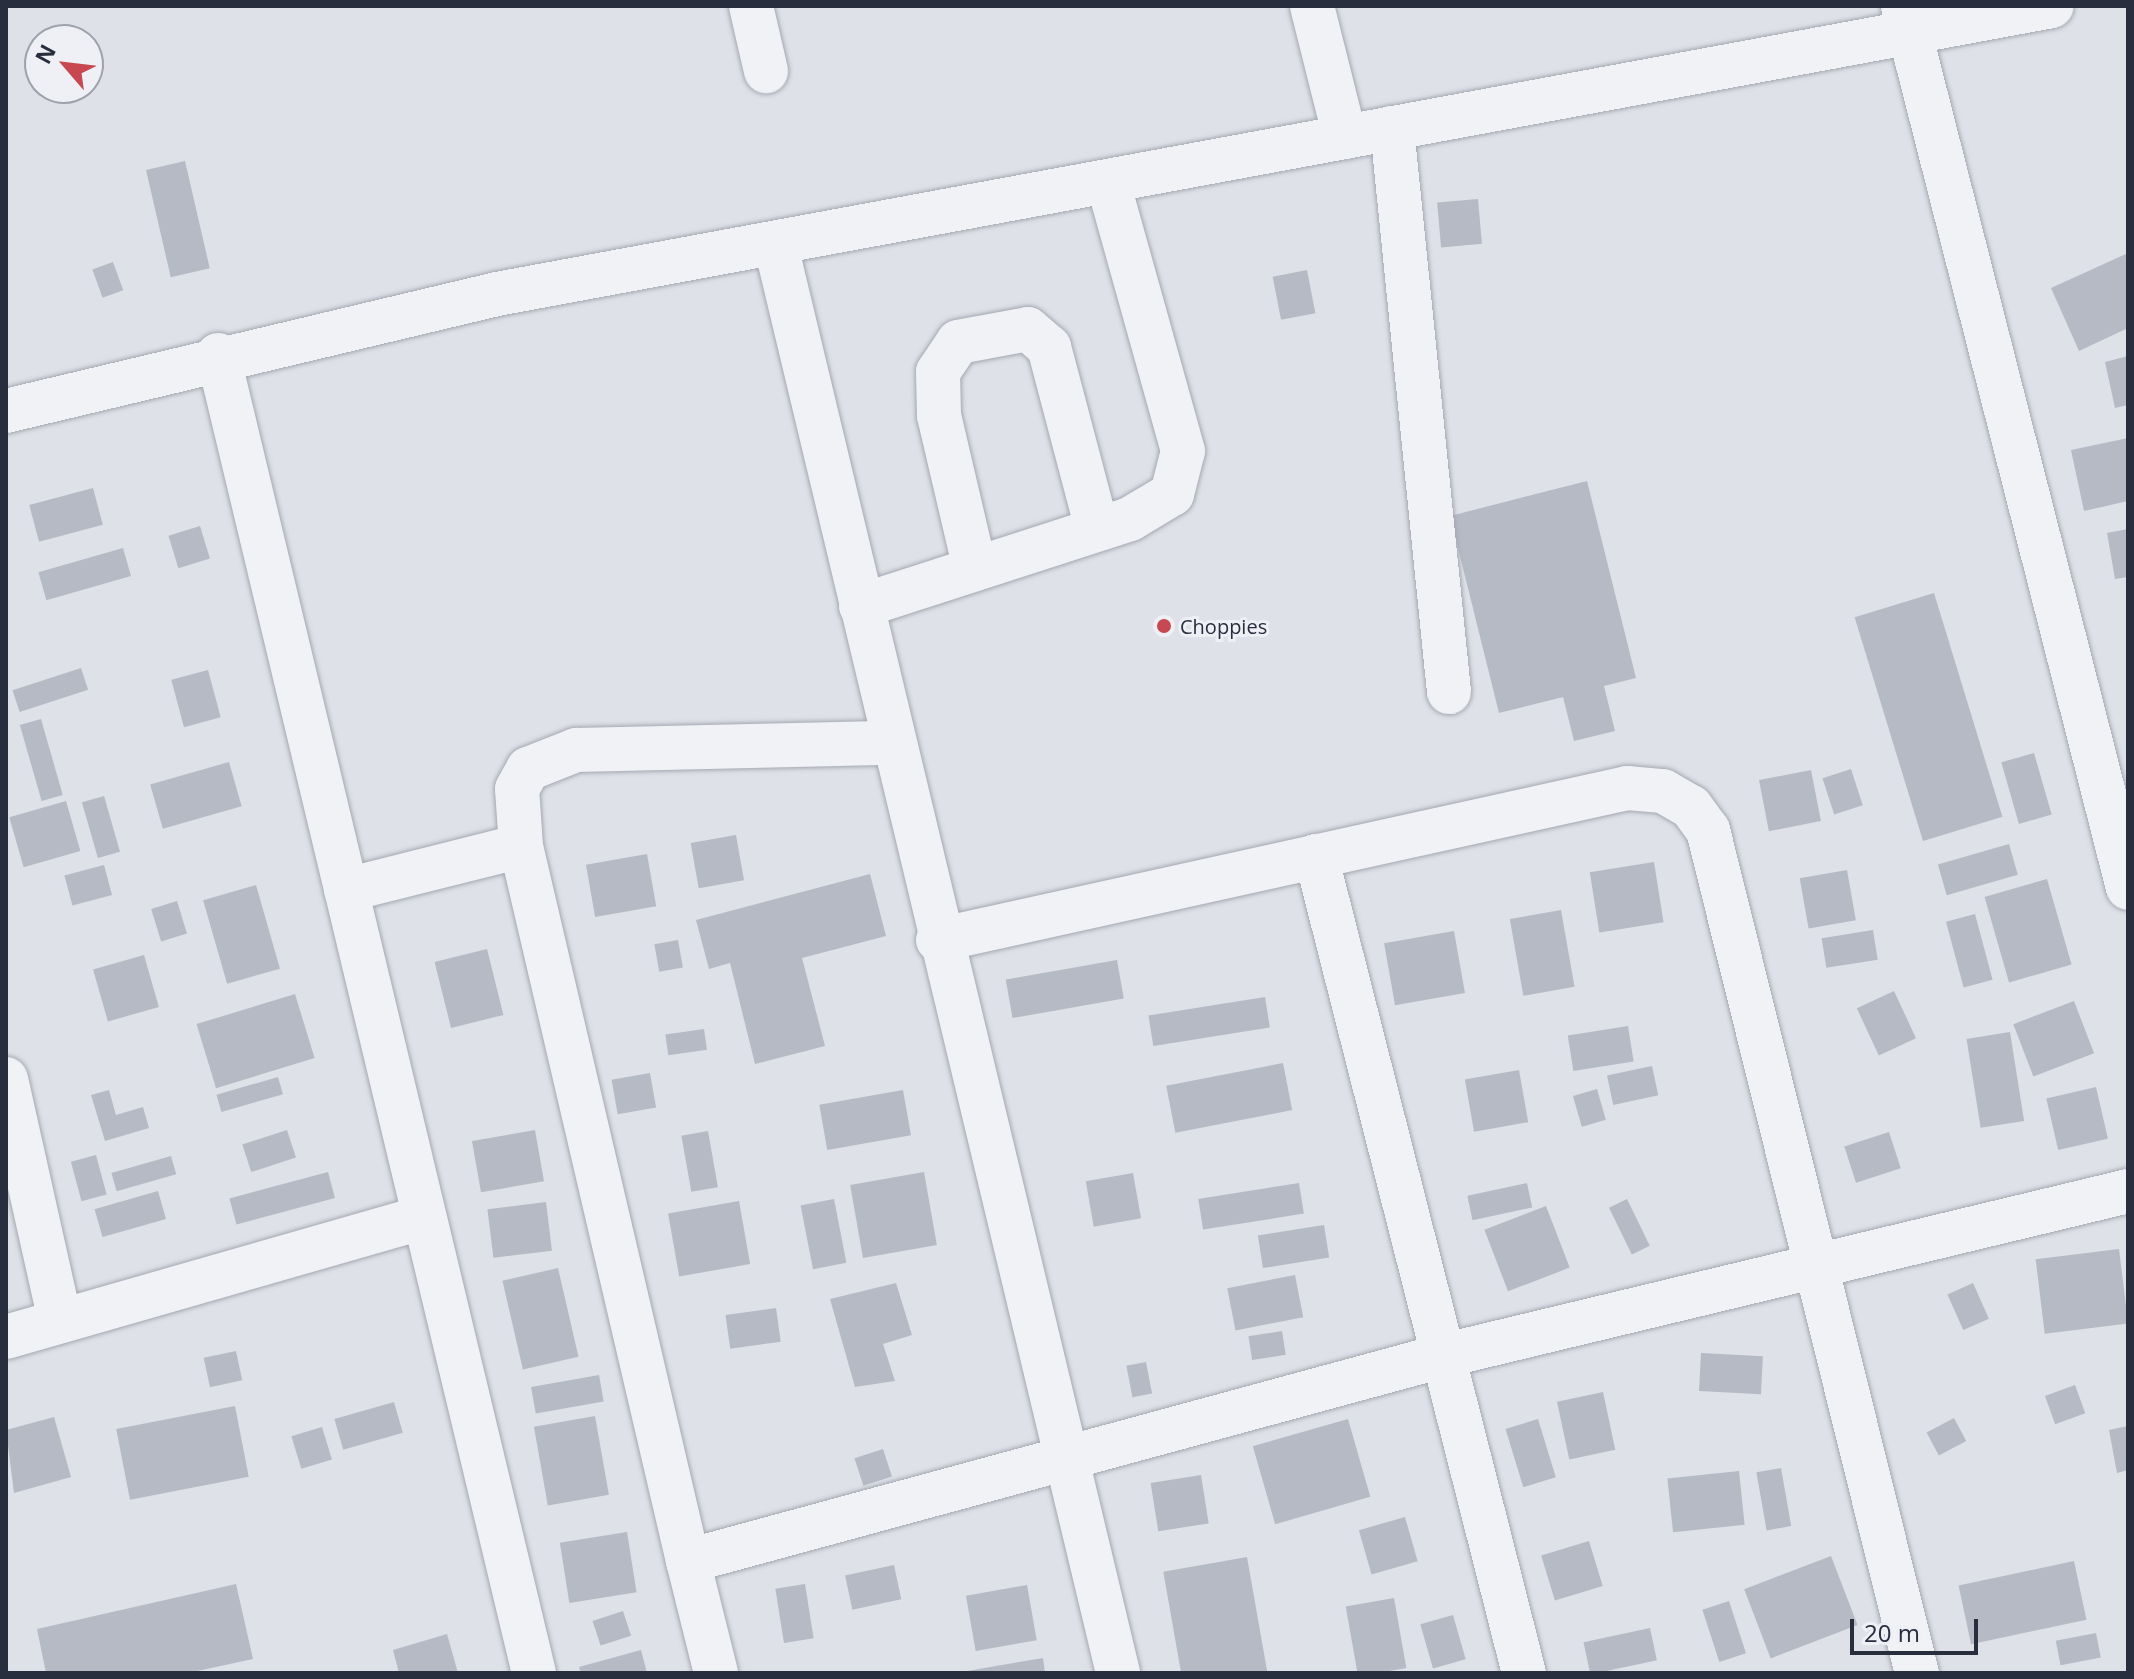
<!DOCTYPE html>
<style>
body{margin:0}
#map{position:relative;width:2134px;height:1679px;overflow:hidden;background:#dee1e7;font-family:"Open Sans",sans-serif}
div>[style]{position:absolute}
.building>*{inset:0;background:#b6bac4;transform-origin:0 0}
.roads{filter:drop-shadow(0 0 2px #a4a8b1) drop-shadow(0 0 2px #a4a8b1)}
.minor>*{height:44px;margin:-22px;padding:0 22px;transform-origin:22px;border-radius:22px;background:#f1f2f6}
.dots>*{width:22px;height:22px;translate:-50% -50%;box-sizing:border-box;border:4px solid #eef0f5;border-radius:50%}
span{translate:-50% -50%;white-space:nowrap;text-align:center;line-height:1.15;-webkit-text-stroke:6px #eef0f5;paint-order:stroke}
.poi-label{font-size:20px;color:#282e3d}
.left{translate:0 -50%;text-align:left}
.frame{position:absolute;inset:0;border:8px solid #282e3d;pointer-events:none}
.north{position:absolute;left:24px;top:24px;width:80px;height:80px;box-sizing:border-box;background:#eef0f5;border:2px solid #9fa2ab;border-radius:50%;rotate:298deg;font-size:22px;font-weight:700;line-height:32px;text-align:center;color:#282e3d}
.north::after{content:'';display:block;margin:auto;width:28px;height:36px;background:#c74851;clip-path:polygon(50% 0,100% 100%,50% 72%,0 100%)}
.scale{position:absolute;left:1850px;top:1619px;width:128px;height:36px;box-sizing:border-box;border:4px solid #282e3d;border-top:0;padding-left:10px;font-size:24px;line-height:28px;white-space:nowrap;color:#282e3d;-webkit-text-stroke:6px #eef0f5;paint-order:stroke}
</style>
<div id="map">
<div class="building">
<div style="left:185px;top:161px;width:110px;height:40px;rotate:77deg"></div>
<div style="left:1478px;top:199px;width:45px;height:41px;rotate:85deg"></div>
<div style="clip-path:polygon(2128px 253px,2128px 328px,2079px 351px,2051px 288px)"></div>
<div style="left:113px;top:262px;width:30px;height:22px;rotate:70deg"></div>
<div style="left:1307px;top:270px;width:44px;height:35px;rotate:79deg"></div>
<div style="clip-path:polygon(2128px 356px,2128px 405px,2115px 408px,2105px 362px)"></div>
<div style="clip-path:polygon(2128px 438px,2128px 501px,2084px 511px,2071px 450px)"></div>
<div style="clip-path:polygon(1587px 481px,1636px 678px,1604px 686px,1615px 731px,1574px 741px,1563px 697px,1499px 713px,1450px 516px)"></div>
<div style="left:93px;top:488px;width:38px;height:66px;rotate:75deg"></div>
<div style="left:200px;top:526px;width:34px;height:33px;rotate:73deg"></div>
<div style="clip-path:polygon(2128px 529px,2128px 577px,2115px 579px,2107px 533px)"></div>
<div style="left:123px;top:548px;width:29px;height:88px;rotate:74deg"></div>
<div style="left:1934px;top:593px;width:234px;height:83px;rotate:73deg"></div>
<div style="left:81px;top:668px;width:23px;height:72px;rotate:72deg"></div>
<div style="left:208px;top:670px;width:49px;height:38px;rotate:75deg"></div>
<div style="left:41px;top:719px;width:79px;height:22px;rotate:74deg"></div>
<div style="left:2034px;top:753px;width:64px;height:34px;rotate:74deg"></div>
<div style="left:229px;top:762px;width:46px;height:82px;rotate:74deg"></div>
<div style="left:1851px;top:769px;width:38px;height:30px;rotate:72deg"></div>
<div style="left:1811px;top:770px;width:52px;height:53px;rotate:79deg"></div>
<div style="left:104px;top:796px;width:58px;height:23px;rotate:74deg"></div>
<div style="left:66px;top:801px;width:52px;height:59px;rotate:74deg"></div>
<div style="left:736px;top:835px;width:46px;height:46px;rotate:80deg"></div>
<div style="left:2009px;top:844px;width:32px;height:74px;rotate:74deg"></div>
<div style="left:647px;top:854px;width:53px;height:62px;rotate:80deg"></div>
<div style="left:1654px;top:862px;width:61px;height:65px;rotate:81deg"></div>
<div style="left:104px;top:865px;width:31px;height:41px;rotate:75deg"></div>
<div style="left:1847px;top:870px;width:51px;height:48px;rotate:80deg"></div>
<div style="clip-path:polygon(870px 874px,886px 936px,802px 958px,825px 1046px,755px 1064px,730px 963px,709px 969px,696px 920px)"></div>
<div style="left:2047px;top:879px;width:89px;height:65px;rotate:74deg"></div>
<div style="left:256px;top:885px;width:87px;height:55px;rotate:74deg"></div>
<div style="left:177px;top:901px;width:34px;height:27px;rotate:73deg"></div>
<div style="left:1561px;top:910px;width:78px;height:52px;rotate:80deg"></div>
<div style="left:1975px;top:914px;width:68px;height:30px;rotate:75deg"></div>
<div style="left:1873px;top:930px;width:30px;height:52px;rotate:81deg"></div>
<div style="left:1454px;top:931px;width:63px;height:71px;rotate:80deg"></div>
<div style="left:678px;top:940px;width:28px;height:24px;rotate:80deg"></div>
<div style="left:487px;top:949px;width:68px;height:54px;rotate:76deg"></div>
<div style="left:144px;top:955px;width:54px;height:53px;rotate:74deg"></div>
<div style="left:1117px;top:960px;width:39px;height:113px;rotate:80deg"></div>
<div style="left:1894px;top:991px;width:52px;height:41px;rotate:65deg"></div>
<div style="left:295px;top:994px;width:67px;height:103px;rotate:73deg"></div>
<div style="left:1265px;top:997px;width:31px;height:118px;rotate:81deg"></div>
<div style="left:2074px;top:1001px;width:56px;height:65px;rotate:69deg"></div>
<div style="left:1628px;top:1026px;width:36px;height:61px;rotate:81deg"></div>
<div style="left:704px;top:1029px;width:21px;height:39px;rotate:82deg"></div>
<div style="left:2010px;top:1032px;width:90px;height:44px;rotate:81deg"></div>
<div style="left:1283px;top:1063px;width:48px;height:119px;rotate:79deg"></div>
<div style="left:1652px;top:1066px;width:30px;height:46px;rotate:78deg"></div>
<div style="left:1519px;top:1070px;width:53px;height:55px;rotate:80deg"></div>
<div style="left:650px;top:1073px;width:35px;height:39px;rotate:80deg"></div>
<div style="left:278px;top:1077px;width:18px;height:64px;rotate:74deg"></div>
<div style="left:2096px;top:1087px;width:53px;height:51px;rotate:77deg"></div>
<div style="left:1597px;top:1089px;width:32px;height:25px;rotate:74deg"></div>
<div style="clip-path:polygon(109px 1090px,116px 1115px,143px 1107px,149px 1128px,105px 1141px,91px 1095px)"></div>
<div style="left:903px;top:1090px;width:46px;height:85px;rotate:80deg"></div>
<div style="left:287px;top:1130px;width:29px;height:47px;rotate:72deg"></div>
<div style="left:535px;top:1130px;width:52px;height:64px;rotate:80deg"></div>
<div style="left:708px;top:1131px;width:57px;height:27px;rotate:80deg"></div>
<div style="left:1889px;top:1132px;width:38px;height:47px;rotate:72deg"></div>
<div style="left:96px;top:1155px;width:41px;height:26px;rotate:75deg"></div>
<div style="left:171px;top:1156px;width:19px;height:62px;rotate:74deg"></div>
<div style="left:328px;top:1172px;width:27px;height:102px;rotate:75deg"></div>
<div style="left:924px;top:1172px;width:74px;height:75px;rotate:80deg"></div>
<div style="left:1133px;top:1173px;width:46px;height:48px;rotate:80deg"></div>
<div style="left:1299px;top:1183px;width:31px;height:102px;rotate:81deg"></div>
<div style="left:1527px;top:1183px;width:25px;height:61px;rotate:78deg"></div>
<div style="left:158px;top:1191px;width:29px;height:66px;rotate:74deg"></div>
<div style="left:834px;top:1199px;width:65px;height:34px;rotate:79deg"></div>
<div style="left:1627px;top:1199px;width:52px;height:20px;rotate:64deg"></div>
<div style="left:739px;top:1201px;width:64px;height:72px;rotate:80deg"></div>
<div style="left:546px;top:1202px;width:49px;height:59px;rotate:83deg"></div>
<div style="left:1546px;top:1206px;width:66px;height:66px;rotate:69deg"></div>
<div style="left:1324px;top:1225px;width:33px;height:67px;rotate:81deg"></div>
<div style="left:2119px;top:1249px;width:75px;height:84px;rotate:83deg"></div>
<div style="left:558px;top:1268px;width:91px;height:57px;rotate:77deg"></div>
<div style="left:1295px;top:1275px;width:43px;height:69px;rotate:79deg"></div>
<div style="clip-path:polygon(896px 1283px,912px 1335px,883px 1344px,895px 1381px,855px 1387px,830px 1299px)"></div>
<div style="left:1973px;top:1283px;width:39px;height:28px;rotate:66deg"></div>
<div style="left:776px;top:1308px;width:34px;height:51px;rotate:82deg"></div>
<div style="left:1282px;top:1331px;width:24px;height:34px;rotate:81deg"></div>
<div style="left:236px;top:1351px;width:30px;height:33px;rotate:78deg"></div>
<div style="left:1701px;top:1353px;width:62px;height:38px;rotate:3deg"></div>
<div style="left:1146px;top:1362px;width:32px;height:20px;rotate:79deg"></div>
<div style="left:599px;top:1375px;width:27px;height:69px;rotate:80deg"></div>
<div style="left:2075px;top:1385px;width:30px;height:32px;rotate:70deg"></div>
<div style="left:1603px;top:1392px;width:59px;height:47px;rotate:78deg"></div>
<div style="left:394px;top:1402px;width:32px;height:62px;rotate:74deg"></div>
<div style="left:235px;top:1406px;width:72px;height:121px;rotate:79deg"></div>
<div style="left:595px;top:1416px;width:80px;height:62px;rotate:80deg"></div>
<div style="clip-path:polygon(54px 1417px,71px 1477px,14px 1493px,6px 1430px)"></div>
<div style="left:1954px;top:1418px;width:26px;height:31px;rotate:62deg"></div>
<div style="left:1348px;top:1419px;width:81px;height:99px;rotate:74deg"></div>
<div style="left:1538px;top:1419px;width:61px;height:34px;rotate:73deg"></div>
<div style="clip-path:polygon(2128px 1426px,2128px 1470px,2117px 1473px,2109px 1430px)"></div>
<div style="left:322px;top:1427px;width:34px;height:32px;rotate:73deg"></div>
<div style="left:883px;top:1449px;width:29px;height:30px;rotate:72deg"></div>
<div style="left:1781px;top:1468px;width:59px;height:25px;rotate:80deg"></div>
<div style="left:1739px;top:1471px;width:54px;height:72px;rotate:84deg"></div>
<div style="left:1201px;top:1475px;width:49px;height:51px;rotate:81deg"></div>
<div style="left:1405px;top:1517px;width:46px;height:48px;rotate:74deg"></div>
<div style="left:627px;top:1532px;width:61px;height:68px;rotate:81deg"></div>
<div style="left:1589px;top:1541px;width:47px;height:50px;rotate:73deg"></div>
<div style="left:1831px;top:1556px;width:74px;height:93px;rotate:69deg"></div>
<div style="left:1247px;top:1557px;width:118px;height:85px;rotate:80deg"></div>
<div style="left:2074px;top:1561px;width:60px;height:118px;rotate:78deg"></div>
<div style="left:894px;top:1565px;width:35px;height:50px;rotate:78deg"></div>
<div style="clip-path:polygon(236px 1584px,253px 1659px,188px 1673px,46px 1673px,37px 1629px)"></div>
<div style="left:805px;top:1584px;width:55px;height:30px;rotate:81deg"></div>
<div style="left:1027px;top:1585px;width:56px;height:62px;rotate:80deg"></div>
<div style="left:1394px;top:1598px;width:71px;height:49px;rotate:80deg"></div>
<div style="left:1729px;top:1601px;width:55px;height:28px;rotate:72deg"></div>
<div style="left:623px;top:1611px;width:26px;height:32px;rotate:72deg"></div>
<div style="left:1453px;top:1615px;width:46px;height:34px;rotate:74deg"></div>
<div style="left:1650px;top:1628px;width:33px;height:68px;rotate:78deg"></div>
<div style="left:2096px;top:1633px;width:25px;height:41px;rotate:79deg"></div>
<div style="clip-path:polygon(447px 1634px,458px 1673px,399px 1673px,393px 1650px)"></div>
<div style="clip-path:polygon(641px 1650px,647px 1673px,581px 1673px,579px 1667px)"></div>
<div style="clip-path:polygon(1043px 1658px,1045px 1673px,967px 1673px,967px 1671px)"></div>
</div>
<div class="roads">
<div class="minor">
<div style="left:751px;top:6px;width:67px;rotate:77deg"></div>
<div style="left:1312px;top:6px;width:135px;rotate:75.9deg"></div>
<div style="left:1903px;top:6px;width:910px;rotate:75.69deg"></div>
<div style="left:1392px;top:128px;width:567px;rotate:84.23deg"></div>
<div style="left:776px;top:246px;width:1467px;rotate:76.52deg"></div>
<div style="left:218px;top:355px;width:1355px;rotate:76.52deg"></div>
<div style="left:6px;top:411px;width:505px;rotate:-13.4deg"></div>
<div style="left:497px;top:294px;width:1581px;rotate:-10.49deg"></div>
<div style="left:975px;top:569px;width:157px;rotate:-103.2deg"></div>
<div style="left:939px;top:416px;width:44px;rotate:-91.3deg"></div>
<div style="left:938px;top:372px;width:36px;rotate:-56deg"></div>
<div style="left:958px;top:342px;width:71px;rotate:-10.5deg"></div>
<div style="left:1028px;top:329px;width:28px;rotate:41deg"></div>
<div style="left:1049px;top:347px;width:188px;rotate:75.2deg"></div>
<div style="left:861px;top:606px;width:283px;rotate:-17.9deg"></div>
<div style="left:1130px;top:519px;width:49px;rotate:-30.8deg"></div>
<div style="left:1172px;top:494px;width:44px;rotate:-75.7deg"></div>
<div style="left:1183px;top:451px;width:279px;rotate:-105.6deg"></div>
<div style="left:1316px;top:856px;width:843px;rotate:75.72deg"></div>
<div style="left:346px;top:890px;width:180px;rotate:-14.1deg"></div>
<div style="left:938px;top:940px;width:706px;rotate:-12.44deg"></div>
<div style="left:1627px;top:788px;width:36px;rotate:5deg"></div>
<div style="left:1663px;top:791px;width:32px;rotate:30deg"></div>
<div style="left:1691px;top:807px;width:29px;rotate:54deg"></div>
<div style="left:1708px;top:830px;width:869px;rotate:76.08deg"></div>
<div style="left:6px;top:1079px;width:248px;rotate:77.4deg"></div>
<div style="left:6px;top:1337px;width:432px;rotate:-16deg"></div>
<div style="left:688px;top:1561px;width:734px;rotate:-103.15deg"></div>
<div style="left:521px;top:846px;width:57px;rotate:-94deg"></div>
<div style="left:517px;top:789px;width:23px;rotate:-61deg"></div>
<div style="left:528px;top:769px;width:52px;rotate:-21.6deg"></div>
<div style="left:576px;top:750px;width:316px;rotate:-1.3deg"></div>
<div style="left:716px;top:1673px;width:115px;rotate:-104deg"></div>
<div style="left:688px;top:1561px;width:781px;rotate:-15.21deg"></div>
<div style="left:1442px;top:1356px;width:706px;rotate:-13.52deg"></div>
</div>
</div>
<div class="dots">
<div style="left:1164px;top:626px;background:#c74851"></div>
</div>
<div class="poi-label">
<span class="left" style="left:1180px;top:626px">Choppies</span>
</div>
<div class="frame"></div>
<div class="north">N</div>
<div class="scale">20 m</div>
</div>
